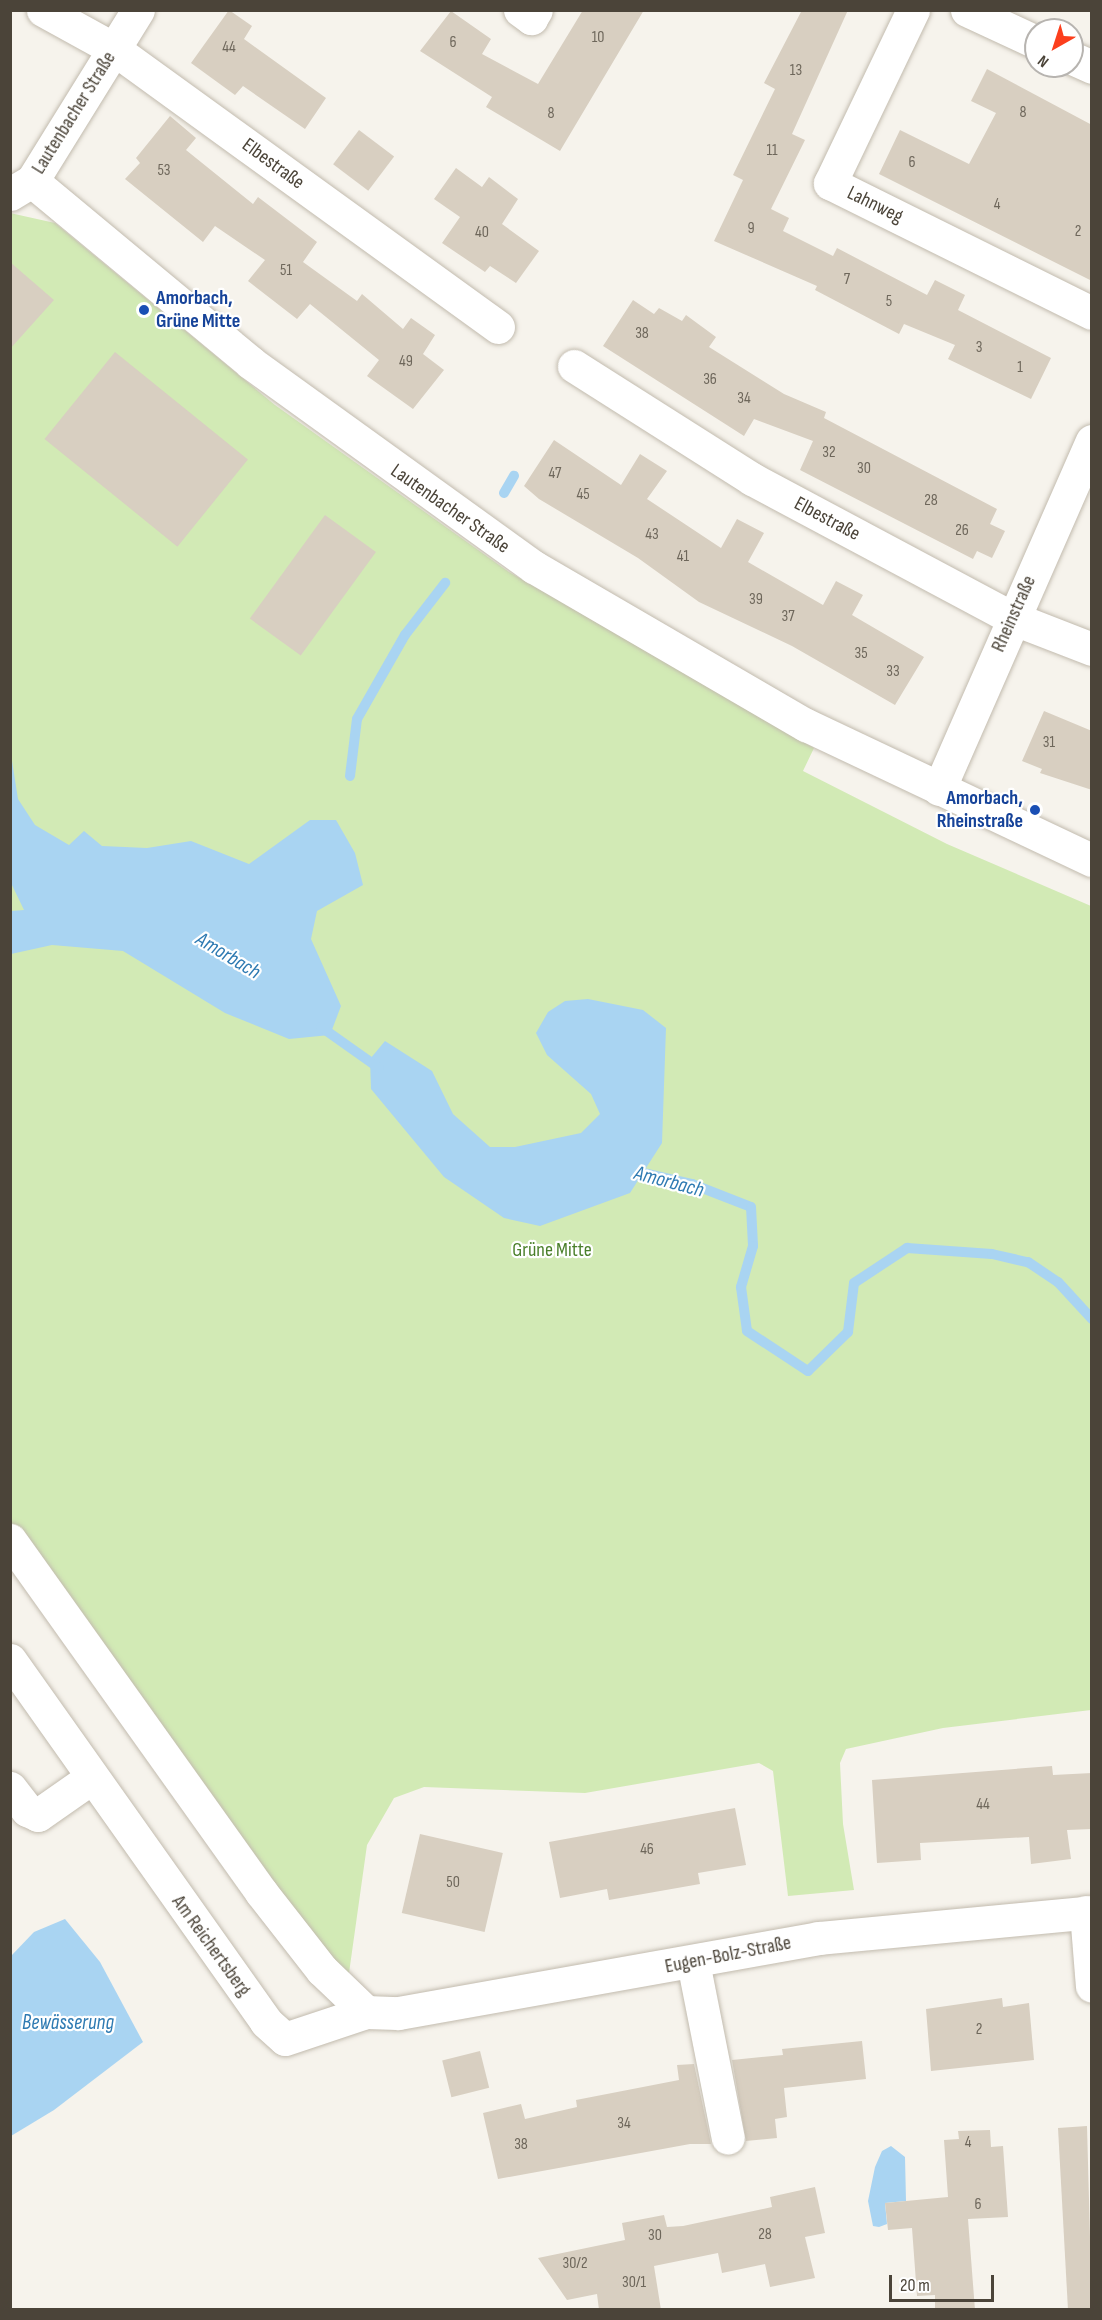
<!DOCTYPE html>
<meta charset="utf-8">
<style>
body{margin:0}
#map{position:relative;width:1102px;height:2320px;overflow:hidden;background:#f6f3ec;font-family:"Sofia Sans Condensed",sans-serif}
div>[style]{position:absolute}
.green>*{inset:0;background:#d2eab5}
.water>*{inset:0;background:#a9d4f2}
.stream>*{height:10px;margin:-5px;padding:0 5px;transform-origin:5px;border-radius:5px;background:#a9d4f2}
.building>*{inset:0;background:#d8cfc1;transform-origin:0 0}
.roads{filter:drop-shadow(0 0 2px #c2bbae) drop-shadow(0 0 2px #c2bbae)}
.minor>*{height:33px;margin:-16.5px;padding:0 16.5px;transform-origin:16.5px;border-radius:16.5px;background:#fff}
.dots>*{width:16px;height:16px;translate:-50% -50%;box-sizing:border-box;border:3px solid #fff;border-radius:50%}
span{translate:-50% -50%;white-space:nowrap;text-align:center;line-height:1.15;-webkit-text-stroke:4.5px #fff;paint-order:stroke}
.number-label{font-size:16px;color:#6e675b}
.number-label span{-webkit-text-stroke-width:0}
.street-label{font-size:20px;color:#4b4439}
.transit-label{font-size:20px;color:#164399;font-weight:700}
.left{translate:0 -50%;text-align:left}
.right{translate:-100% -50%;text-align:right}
.park-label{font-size:20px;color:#4a7f2a}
.water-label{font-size:21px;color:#2e7ab2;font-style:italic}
.frame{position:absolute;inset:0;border:12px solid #4b4439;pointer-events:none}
.north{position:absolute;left:1024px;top:18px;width:60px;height:60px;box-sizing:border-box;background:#fff;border:2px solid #b7b4b0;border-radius:50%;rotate:219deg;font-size:16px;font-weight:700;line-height:24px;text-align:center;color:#4b4439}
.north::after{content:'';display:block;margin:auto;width:21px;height:27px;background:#fc3f1d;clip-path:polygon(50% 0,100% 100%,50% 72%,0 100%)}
.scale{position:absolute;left:889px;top:2275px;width:105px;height:27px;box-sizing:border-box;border:3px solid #4b4439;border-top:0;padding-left:8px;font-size:18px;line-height:21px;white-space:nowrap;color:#4b4439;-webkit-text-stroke:4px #fff;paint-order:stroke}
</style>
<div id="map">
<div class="green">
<div style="clip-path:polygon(10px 213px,55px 223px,275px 405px,509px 572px,814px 748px,803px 771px,947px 844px,1091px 906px,1091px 1710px,943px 1728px,846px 1749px,840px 1763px,843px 1824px,854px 1890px,788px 1896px,773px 1771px,759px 1763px,585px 1793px,424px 1787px,394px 1798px,367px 1845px,349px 1973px,325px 1958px,11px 1528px)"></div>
</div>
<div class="water">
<div style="clip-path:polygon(10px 748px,18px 799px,35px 825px,69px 845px,84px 831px,102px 846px,147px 848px,191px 841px,249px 864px,310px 820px,336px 820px,355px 853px,363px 885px,317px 911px,311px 939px,341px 1006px,330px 1035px,289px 1039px,225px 1013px,123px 951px,52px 945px,11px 954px,11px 911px,24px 910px,11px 883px)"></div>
<div style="clip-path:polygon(588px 999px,643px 1010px,666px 1028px,662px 1143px,630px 1193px,540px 1226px,504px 1218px,444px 1177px,371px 1089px,370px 1059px,385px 1041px,432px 1071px,453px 1114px,490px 1147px,515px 1147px,581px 1133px,600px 1114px,591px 1094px,547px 1055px,536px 1033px,548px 1012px,565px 1001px)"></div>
<div style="clip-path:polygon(65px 1919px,100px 1962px,143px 2042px,54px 2110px,11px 2136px,11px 1956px,34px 1932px)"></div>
<div style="clip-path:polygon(891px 2146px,905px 2157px,906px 2201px,885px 2203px,887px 2224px,879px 2227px,873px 2226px,868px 2201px,875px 2167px,882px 2151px)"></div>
</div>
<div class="stream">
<div style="left:504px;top:493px;width:20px;rotate:-60deg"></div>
<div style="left:350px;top:776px;width:57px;rotate:-83deg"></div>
<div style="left:357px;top:719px;width:97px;rotate:-60.3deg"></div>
<div style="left:405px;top:635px;width:66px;rotate:-52.4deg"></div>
<div style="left:321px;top:1027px;width:71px;rotate:35.3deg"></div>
<div style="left:630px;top:1170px;width:64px;rotate:12.7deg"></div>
<div style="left:692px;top:1184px;width:63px;rotate:21.3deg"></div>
<div style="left:751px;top:1207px;width:39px;rotate:87deg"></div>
<div style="left:753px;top:1246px;width:43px;rotate:106.3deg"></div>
<div style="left:741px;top:1287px;width:44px;rotate:82.2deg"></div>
<div style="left:747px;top:1331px;width:73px;rotate:33.3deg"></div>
<div style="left:808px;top:1371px;width:56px;rotate:-44.3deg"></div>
<div style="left:848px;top:1332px;width:49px;rotate:-83deg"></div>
<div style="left:854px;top:1283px;width:64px;rotate:-33.4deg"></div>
<div style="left:907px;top:1248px;width:85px;rotate:4deg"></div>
<div style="left:992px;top:1254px;width:37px;rotate:13deg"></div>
<div style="left:1028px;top:1262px;width:36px;rotate:34deg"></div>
<div style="left:1058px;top:1282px;width:50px;rotate:47.4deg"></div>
</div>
<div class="building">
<div style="clip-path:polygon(229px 10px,252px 26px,244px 39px,326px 98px,305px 129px,243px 86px,235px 95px,191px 63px)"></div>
<div style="clip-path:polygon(583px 10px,644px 10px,560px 151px,486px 107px,492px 97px,420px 51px,451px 11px,491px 39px,482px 54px,538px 84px)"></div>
<div style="clip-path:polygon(802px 10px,848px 10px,792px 134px,805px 140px,771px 209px,789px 218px,783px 231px,833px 256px,837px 248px,927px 295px,935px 280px,965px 295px,958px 310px,1051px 358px,1031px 399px,948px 359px,955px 345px,904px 324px,899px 334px,815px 290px,817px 286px,714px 241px,743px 180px,733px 175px,775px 89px,764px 83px)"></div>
<div style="clip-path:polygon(987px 69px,1092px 125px,1092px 281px,879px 174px,900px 130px,969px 164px,996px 113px,971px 101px)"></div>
<div style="clip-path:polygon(170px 116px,196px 138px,186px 150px,253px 204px,258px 197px,317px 242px,303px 262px,357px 301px,362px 294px,403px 329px,411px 318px,435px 335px,423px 354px,444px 370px,413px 409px,367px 376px,379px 360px,310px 304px,297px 319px,248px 281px,265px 260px,215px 226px,203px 242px,125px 179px,140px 163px,136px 158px)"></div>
<div style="left:359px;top:130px;width:44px;height:43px;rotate:37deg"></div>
<div style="clip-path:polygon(456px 168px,482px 187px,489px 177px,518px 199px,502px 224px,539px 251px,516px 283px,490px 266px,485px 272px,442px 243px,460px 217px,434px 199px)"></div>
<div style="clip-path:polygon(10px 262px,54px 300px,10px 349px)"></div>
<div style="clip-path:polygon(633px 300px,654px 314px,659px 308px,682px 321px,686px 315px,716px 337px,709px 347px,784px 394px,826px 412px,824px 418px,997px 509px,990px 524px,1005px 531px,992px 558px,977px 551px,973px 559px,800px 470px,813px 441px,754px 419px,744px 436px,603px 346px)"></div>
<div style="left:115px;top:352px;width:171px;height:112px;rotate:39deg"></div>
<div style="clip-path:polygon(554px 440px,621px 485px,640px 454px,667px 471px,647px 499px,721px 548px,737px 519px,764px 533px,748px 562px,823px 605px,836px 581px,863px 595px,852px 615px,924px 657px,895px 705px,792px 646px,699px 602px,638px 558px,539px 499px,524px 486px)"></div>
<div style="left:325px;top:515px;width:63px;height:128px;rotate:36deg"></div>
<div style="clip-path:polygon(1044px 711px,1092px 731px,1092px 790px,1040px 773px,1042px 769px,1022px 761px)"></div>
<div style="clip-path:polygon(1052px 1766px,1053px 1775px,1092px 1773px,1092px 1829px,1067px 1830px,1071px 1859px,1031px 1864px,1029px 1837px,920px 1843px,921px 1860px,877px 1863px,872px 1780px)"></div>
<div style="clip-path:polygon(735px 1808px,746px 1865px,698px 1873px,700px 1884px,609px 1900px,607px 1889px,560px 1898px,549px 1842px)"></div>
<div style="left:420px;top:1834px;width:85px;height:81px;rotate:13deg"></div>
<div style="clip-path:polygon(1002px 1998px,1003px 2007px,1029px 2003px,1034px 2060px,931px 2071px,926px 2009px)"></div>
<div style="clip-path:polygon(862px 2041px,866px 2079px,784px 2088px,787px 2117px,775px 2119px,777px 2138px,746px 2141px,732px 2060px,783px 2055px,782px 2049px)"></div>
<div style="left:480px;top:2051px;width:38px;height:39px;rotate:76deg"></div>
<div style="clip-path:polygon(694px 2064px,711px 2144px,690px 2144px,498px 2179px,483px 2113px,521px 2104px,525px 2119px,577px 2107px,576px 2100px,679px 2080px,677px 2065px)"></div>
<div style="clip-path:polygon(1087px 2126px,1092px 2310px,1068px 2310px,1058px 2128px)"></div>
<div style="clip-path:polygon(990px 2130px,991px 2147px,1003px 2146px,1008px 2217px,968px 2219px,975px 2310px,935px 2310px,935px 2295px,917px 2296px,912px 2228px,888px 2230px,885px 2203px,948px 2197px,944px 2140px,959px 2139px,958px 2131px)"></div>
<div style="clip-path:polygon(815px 2187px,825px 2233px,805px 2237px,815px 2278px,770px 2287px,765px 2264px,722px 2273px,718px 2253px,654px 2266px,661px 2310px,599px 2310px,597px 2294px,567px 2300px,538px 2258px,625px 2240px,622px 2223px,664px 2215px,667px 2227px,683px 2226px,772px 2207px,770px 2197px)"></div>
</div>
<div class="roads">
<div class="minor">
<div style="left:43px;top:10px;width:81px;rotate:28.8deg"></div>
<div style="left:114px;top:49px;width:474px;rotate:35.9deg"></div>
<div style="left:520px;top:10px;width:14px;rotate:36deg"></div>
<div style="left:531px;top:18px;width:9px;rotate:-58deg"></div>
<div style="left:913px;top:10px;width:192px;rotate:115.6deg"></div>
<div style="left:830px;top:183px;width:292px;rotate:26.4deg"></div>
<div style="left:967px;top:10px;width:76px;rotate:24.9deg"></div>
<div style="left:1072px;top:58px;width:22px;rotate:24deg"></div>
<div style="left:32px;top:181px;width:285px;rotate:39.7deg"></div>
<div style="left:251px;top:363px;width:349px;rotate:35.8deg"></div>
<div style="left:534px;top:567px;width:315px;rotate:30.2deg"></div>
<div style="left:806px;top:725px;width:316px;rotate:25.3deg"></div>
<div style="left:10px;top:194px;width:26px;rotate:-31deg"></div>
<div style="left:32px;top:181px;width:201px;rotate:-58.2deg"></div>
<div style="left:574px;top:366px;width:211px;rotate:32.4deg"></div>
<div style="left:752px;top:479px;width:295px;rotate:28.1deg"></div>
<div style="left:1012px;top:618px;width:86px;rotate:21.2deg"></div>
<div style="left:939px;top:789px;width:380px;rotate:-66.3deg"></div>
<div style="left:10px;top:1540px;width:432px;rotate:54.5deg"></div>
<div style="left:261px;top:1892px;width:99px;rotate:52deg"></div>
<div style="left:322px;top:1970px;width:61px;rotate:43.7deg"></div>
<div style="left:10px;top:1660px;width:443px;rotate:54.7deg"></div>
<div style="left:266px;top:2022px;width:25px;rotate:42deg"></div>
<div style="left:285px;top:2039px;width:85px;rotate:-18.4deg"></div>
<div style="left:366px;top:2012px;width:32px;rotate:2deg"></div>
<div style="left:398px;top:2013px;width:427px;rotate:-10.1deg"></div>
<div style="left:818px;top:1938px;width:275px;rotate:-5.4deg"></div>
<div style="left:10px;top:1788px;width:28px;rotate:52deg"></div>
<div style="left:27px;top:1810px;width:12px;rotate:24deg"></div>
<div style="left:38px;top:1815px;width:65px;rotate:-34.9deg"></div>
<div style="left:1086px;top:1912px;width:74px;rotate:85.4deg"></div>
<div style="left:693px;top:1962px;width:179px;rotate:78.8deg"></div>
</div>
</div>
<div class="dots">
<div style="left:144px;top:310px;background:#1a4fb4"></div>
<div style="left:1035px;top:810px;background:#1a4fb4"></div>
</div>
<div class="number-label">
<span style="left:598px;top:38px">10</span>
<span style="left:453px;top:43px">6</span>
<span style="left:229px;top:48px">44</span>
<span style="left:796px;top:71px">13</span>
<span style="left:1023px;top:113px">8</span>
<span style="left:551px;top:114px">8</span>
<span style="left:772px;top:151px">11</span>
<span style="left:912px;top:163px">6</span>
<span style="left:164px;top:171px">53</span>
<span style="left:997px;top:205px">4</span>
<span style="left:751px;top:229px">9</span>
<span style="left:1078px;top:232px">2</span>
<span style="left:482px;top:233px">40</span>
<span style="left:286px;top:271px">51</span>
<span style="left:847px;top:280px">7</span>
<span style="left:889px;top:302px">5</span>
<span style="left:642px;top:334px">38</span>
<span style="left:979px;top:348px">3</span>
<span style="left:406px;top:362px">49</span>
<span style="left:1020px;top:368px">1</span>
<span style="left:710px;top:380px">36</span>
<span style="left:744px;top:399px">34</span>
<span style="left:829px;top:453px">32</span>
<span style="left:864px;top:469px">30</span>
<span style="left:555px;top:474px">47</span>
<span style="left:583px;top:495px">45</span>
<span style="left:931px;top:501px">28</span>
<span style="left:962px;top:531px">26</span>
<span style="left:652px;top:535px">43</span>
<span style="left:683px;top:557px">41</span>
<span style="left:756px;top:600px">39</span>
<span style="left:788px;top:617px">37</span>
<span style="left:861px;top:654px">35</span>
<span style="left:893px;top:672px">33</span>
<span style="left:1049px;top:743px">31</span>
<span style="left:983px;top:1805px">44</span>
<span style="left:647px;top:1850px">46</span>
<span style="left:453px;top:1883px">50</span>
<span style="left:979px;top:2030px">2</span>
<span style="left:624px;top:2124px">34</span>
<span style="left:968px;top:2143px">4</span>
<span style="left:521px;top:2145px">38</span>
<span style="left:978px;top:2205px">6</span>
<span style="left:765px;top:2235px">28</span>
<span style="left:655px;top:2236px">30</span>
<span style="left:575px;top:2264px">30/2</span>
<span style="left:634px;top:2283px">30/1</span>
</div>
<div class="street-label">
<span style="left:74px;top:113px;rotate:-58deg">Lautenbacher Straße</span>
<span style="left:273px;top:164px;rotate:36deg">Elbestraße</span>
<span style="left:875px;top:205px;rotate:26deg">Lahnweg</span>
<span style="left:450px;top:509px;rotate:35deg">Lautenbacher Straße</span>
<span style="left:827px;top:519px;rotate:28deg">Elbestraße</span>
<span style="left:1014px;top:614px;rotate:-66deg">Rheinstraße</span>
<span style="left:211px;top:1946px;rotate:54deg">Am Reichertsberg</span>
<span style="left:728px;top:1955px;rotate:-11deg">Eugen-Bolz-Straße</span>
</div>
<div class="transit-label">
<span class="left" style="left:156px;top:310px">Amorbach,<br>Grüne Mitte</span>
<span class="right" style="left:1023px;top:810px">Amorbach,<br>Rheinstraße</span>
</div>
<div class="park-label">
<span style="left:552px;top:1250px">Grüne Mitte</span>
</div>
<div class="water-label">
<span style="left:228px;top:956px;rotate:31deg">Amorbach</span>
<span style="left:669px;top:1182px;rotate:15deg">Amorbach</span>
<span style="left:68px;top:2023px">Bewässerung</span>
</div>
<div class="frame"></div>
<div class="north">N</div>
<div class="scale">20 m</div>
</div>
